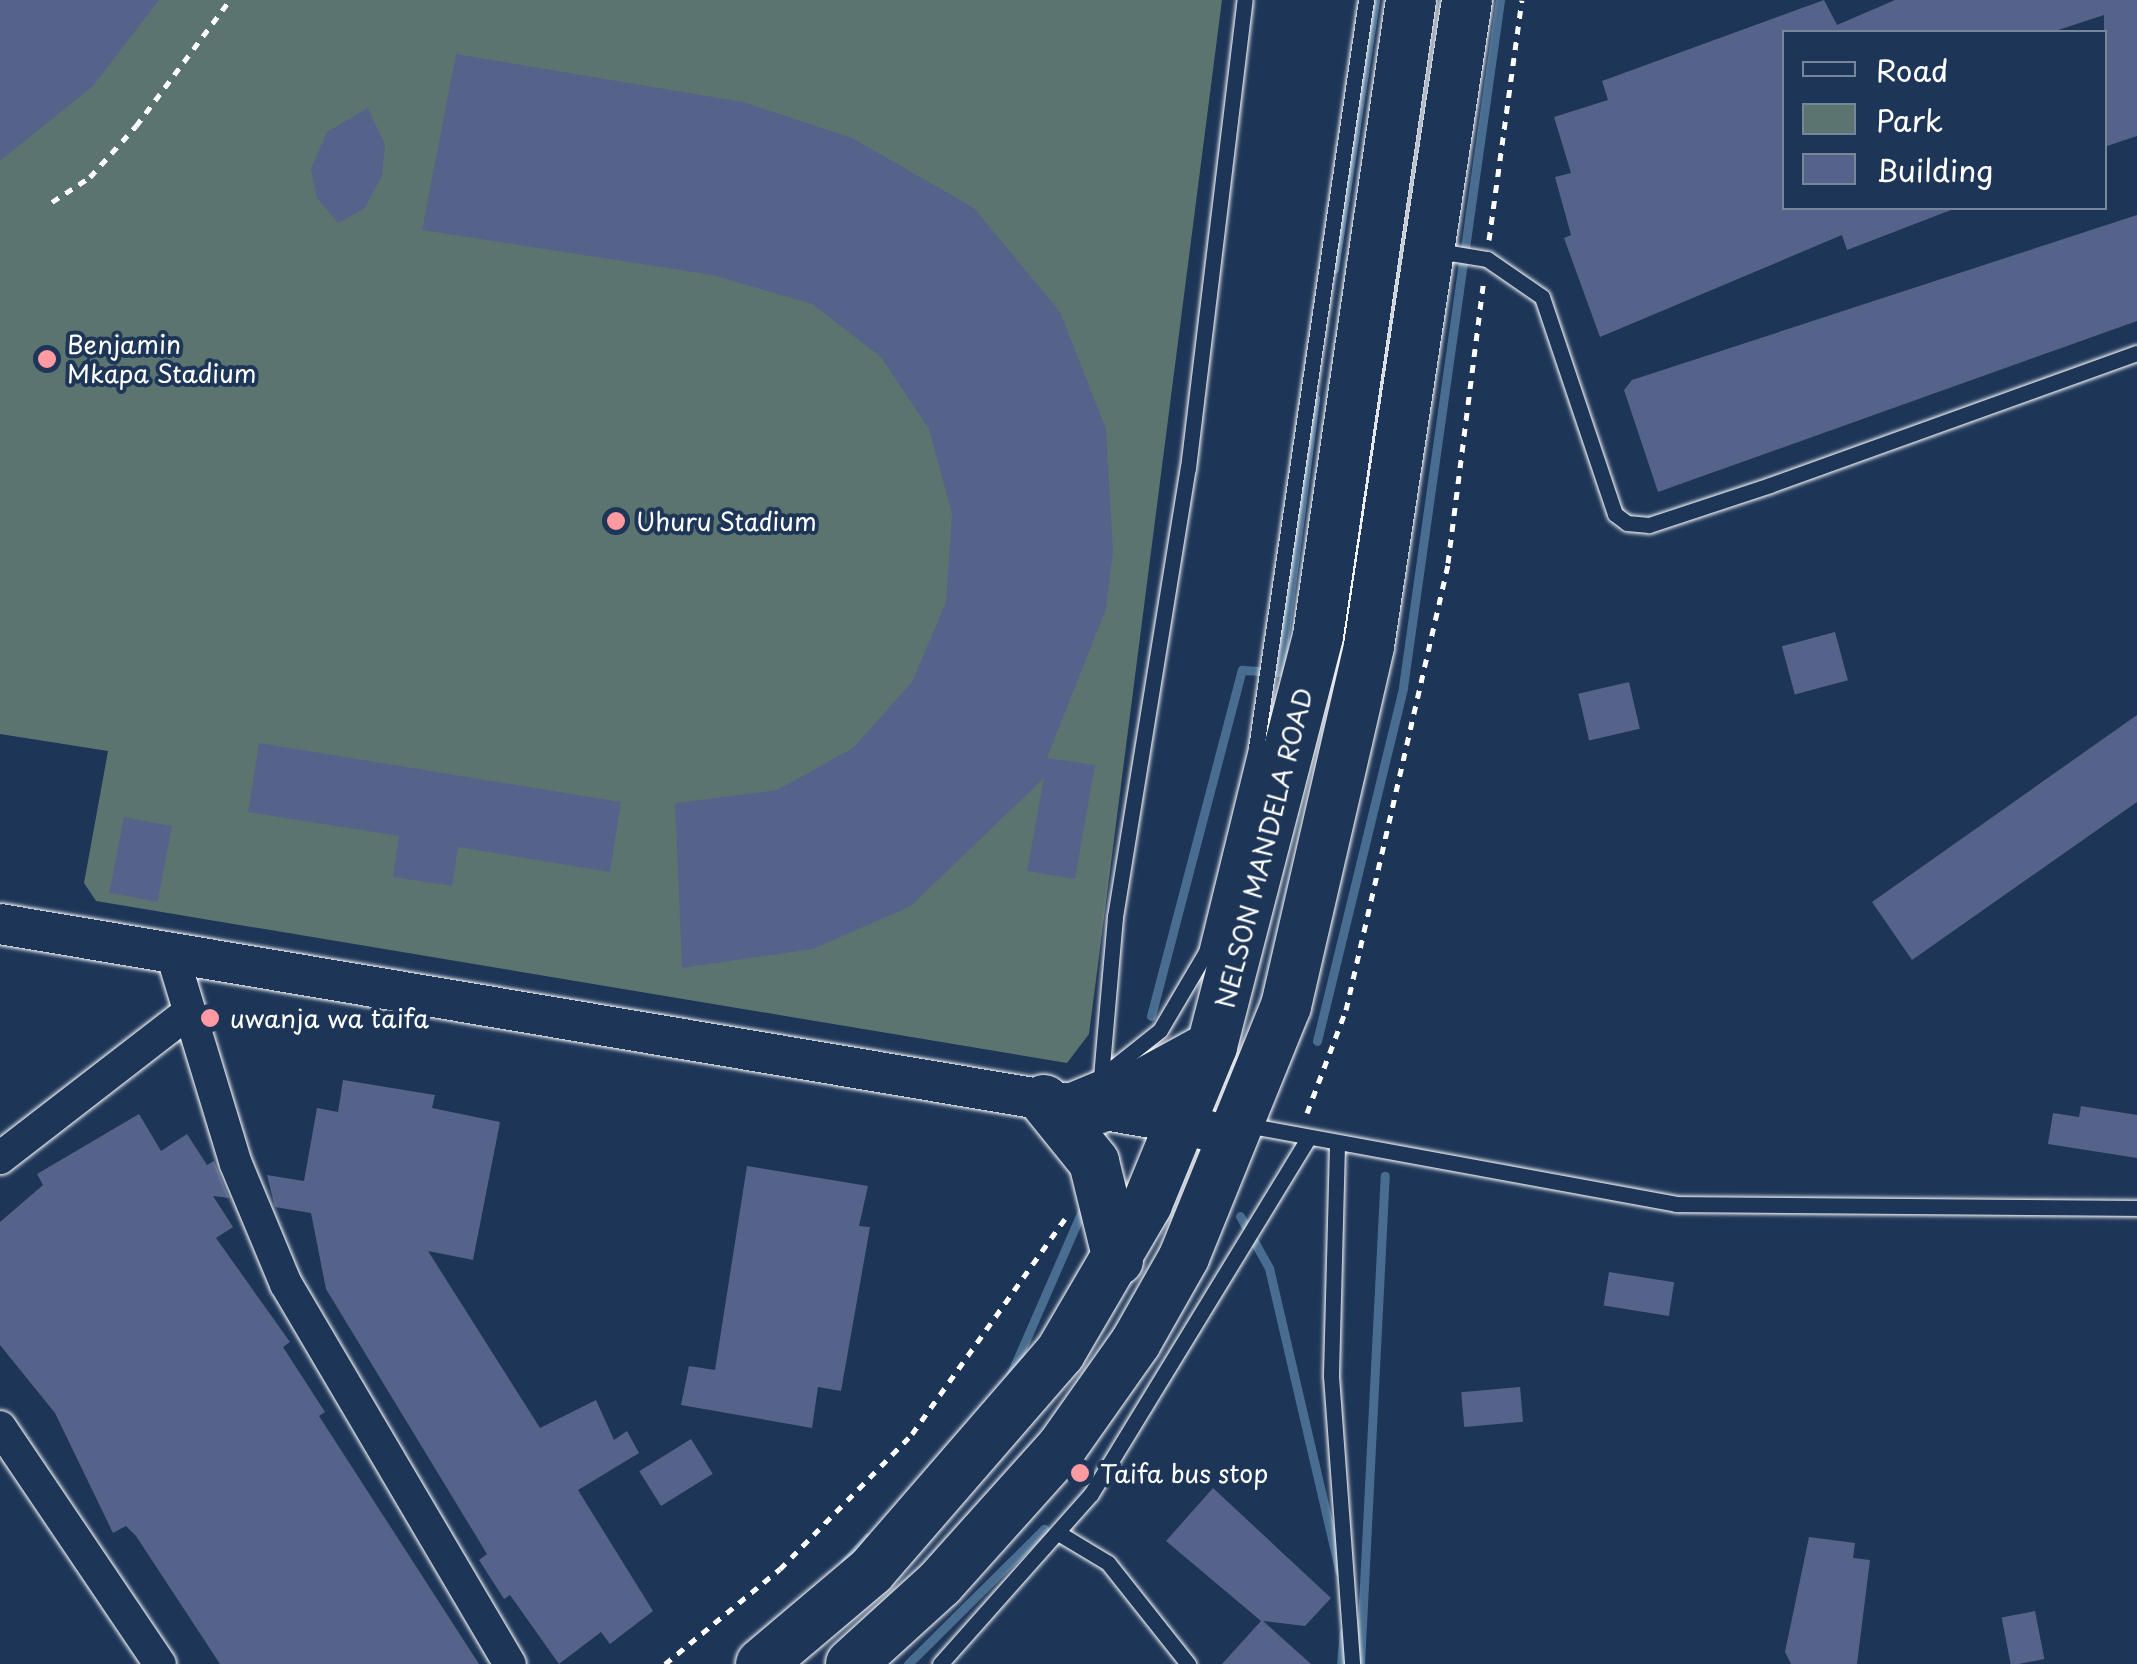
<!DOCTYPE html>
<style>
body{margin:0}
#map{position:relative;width:2137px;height:1664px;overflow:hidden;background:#1d3557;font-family:"Playpen Sans",sans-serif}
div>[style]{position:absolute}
.green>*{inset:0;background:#5c7470}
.stream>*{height:9px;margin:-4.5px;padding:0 4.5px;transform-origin:4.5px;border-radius:4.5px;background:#496d90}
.building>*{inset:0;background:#55638b;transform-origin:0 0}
.path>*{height:5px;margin-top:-2.5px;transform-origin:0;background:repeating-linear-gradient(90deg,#fff 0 8px,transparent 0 16px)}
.roads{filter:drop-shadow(0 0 2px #fff) drop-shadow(0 0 2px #fff)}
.service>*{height:15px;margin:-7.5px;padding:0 7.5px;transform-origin:7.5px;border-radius:7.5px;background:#1d3557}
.minor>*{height:32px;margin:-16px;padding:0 16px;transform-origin:16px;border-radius:16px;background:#1d3557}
.tertiary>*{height:40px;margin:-20px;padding:0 20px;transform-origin:20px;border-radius:20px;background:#1d3557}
.primary>*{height:50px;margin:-25px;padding:0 25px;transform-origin:25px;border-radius:25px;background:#1d3557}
.dots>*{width:28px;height:28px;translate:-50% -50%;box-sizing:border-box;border:5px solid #1d3557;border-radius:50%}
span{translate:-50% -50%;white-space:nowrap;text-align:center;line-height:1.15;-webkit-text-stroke:8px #1d3557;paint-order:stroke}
.poi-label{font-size:25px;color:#fff}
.left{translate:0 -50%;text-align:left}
.street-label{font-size:25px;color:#fff}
.legend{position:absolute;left:1782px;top:30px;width:325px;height:180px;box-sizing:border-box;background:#1d3557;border:2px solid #77869a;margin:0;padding:12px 18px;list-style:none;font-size:30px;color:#fff}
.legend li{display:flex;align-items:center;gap:20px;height:50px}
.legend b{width:50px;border:2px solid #77869a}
</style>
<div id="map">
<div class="green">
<div style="clip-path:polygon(0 0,1222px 0,1089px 1034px,1067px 1063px,96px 901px,84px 883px,108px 751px,0 734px)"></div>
</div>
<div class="stream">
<div style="left:1334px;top:269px;width:272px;rotate:-81.3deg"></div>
<div style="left:1151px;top:1016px;width:358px;rotate:-75.3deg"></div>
<div style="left:1242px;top:670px;width:38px;rotate:3deg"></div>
<div style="left:1280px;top:672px;width:276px;rotate:-82.7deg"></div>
<div style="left:1317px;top:1041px;width:364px;rotate:-76.3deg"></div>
<div style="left:1403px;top:687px;width:694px;rotate:-81.96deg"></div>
<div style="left:1240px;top:1216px;width:60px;rotate:60.9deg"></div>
<div style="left:1269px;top:1268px;width:312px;rotate:76.9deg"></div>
<div style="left:1010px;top:1376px;width:184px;rotate:-66.4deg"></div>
<div style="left:845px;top:1562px;width:34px;rotate:-47deg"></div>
<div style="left:908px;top:1664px;width:192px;rotate:-44.8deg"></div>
<div style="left:1341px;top:1664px;width:32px;rotate:-85deg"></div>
<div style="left:1360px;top:1664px;width:489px;rotate:-87.1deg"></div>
</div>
<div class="building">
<div style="clip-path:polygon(0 0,159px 0,93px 86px,0 161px)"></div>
<div style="clip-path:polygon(1824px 0,1837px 25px,1895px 0,2137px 0,2137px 136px,2104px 147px,2104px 15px,2052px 32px,1784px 32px,1784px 208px,1951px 210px,1847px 250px,1842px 235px,1600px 337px,1564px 238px,1571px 235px,1555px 177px,1571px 173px,1554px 117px,1608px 100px,1602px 81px)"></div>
<div style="clip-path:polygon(456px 54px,743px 102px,852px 138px,974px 208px,1060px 312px,1106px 429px,1113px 552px,1106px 609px,1047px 758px,1095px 765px,1075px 879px,1027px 871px,1044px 778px,911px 906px,813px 949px,682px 968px,675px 803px,777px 790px,853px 748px,912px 682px,946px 602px,952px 514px,929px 429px,881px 357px,812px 304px,712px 275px,422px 230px)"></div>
<div style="clip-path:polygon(368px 108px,385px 145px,382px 176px,364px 209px,338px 223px,317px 198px,311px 169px,327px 132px)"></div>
<div style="clip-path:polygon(2137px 215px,2137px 321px,1658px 492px,1624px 390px,1632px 380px)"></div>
<div style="left:1835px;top:632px;width:50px;height:55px;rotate:75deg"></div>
<div style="left:1629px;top:682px;width:48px;height:52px;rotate:77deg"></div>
<div style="clip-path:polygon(2137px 715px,2137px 802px,1912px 960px,1872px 902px)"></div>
<div style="clip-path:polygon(259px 743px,621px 802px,610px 872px,458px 847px,452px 886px,393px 877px,399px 836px,248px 812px)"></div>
<div style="left:124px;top:817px;width:49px;height:77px;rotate:11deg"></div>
<div style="clip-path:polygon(343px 1080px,435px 1095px,432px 1108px,500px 1122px,473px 1260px,428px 1251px,540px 1428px,596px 1400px,614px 1440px,627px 1431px,639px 1453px,578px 1490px,653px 1611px,610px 1644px,601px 1632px,559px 1664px,510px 1595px,504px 1599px,479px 1560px,487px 1554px,326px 1289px,311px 1213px,275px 1207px,267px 1175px,304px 1181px,317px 1108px,338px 1112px)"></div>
<div style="clip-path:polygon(2081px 1106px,2137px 1115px,2137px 1158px,2048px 1144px,2053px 1113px,2079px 1117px)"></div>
<div style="clip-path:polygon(139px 1114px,161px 1151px,187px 1134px,207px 1165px,214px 1161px,229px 1198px,213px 1196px,233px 1227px,216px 1238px,290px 1342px,283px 1347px,325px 1412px,319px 1416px,479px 1664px,220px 1664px,136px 1536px,126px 1526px,113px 1533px,55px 1413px,0 1345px,0 1222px,43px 1185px,37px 1174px)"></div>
<div style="clip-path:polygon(747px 1166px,868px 1186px,859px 1226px,870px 1227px,841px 1391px,818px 1387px,812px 1428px,681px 1405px,689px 1366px,715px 1370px)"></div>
<div style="left:1609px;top:1272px;width:66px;height:34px;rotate:9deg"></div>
<div style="left:1520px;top:1387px;width:35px;height:59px;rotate:85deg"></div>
<div style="left:691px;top:1439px;width:41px;height:61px;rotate:58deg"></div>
<div style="clip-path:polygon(1213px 1488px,1331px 1598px,1305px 1626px,1263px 1621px,1311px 1664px,1222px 1664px,1261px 1621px,1166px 1541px)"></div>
<div style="clip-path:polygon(1809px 1537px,1855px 1543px,1853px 1558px,1870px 1560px,1857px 1664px,1791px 1664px,1785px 1652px)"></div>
<div style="left:2035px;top:1611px;width:49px;height:34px;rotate:79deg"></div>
</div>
<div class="path">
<div style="left:52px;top:202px;width:45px;rotate:-33.3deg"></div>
<div style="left:90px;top:177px;width:69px;rotate:-48deg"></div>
<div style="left:136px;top:126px;width:157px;rotate:-53.3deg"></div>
<div style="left:1489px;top:240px;width:242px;rotate:-82.2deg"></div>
<div style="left:1307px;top:1113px;width:110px;rotate:-69.3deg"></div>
<div style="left:1346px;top:1010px;width:458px;rotate:-77.1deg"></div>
<div style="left:1448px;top:563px;width:280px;rotate:-82.8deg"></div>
<div style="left:665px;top:1664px;width:149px;rotate:-39.6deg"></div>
<div style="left:780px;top:1569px;width:189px;rotate:-45.6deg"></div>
<div style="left:912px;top:1434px;width:264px;rotate:-54.6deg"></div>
</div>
<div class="roads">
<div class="service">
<div style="left:1438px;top:251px;width:50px;rotate:9.3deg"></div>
<div style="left:1487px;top:259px;width:67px;rotate:34.6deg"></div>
<div style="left:1542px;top:297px;width:229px;rotate:71.4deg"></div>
<div style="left:1615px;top:514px;width:15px;rotate:37deg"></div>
<div style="left:1627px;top:523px;width:22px;rotate:5deg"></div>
<div style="left:1649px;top:525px;width:127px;rotate:-18.3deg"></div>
<div style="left:1770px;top:485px;width:390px;rotate:-19.8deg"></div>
<div style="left:1101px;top:1077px;width:161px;rotate:-85deg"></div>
<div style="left:1115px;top:917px;width:455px;rotate:-80.8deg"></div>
<div style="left:1188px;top:468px;width:471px;rotate:-83.1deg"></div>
<div style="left:1062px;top:1093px;width:42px;rotate:-22.3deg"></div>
<div style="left:1101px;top:1077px;width:75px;rotate:-38.5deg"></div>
<div style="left:1160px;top:1030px;width:91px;rotate:-59.5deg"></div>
<div style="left:1206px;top:952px;width:210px;rotate:-76.2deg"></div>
<div style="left:1256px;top:748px;width:756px;rotate:-81.63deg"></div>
<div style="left:1246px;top:1125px;width:437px;rotate:10.4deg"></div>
<div style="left:1676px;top:1204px;width:461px;rotate:0.5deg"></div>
<div style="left:1337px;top:1145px;width:231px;rotate:91.5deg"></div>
<div style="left:1331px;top:1376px;width:289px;rotate:85.8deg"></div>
<div style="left:1060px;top:1534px;width:56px;rotate:31.1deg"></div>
<div style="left:1108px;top:1563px;width:129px;rotate:51.6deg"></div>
<div style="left:940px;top:1664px;width:227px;rotate:-48.4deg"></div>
<div style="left:1091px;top:1494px;width:416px;rotate:-58.6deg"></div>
</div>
<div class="minor">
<div style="left:173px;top:957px;width:216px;rotate:73.1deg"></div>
<div style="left:236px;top:1164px;width:130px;rotate:67.4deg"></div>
<div style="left:286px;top:1284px;width:441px;rotate:59.5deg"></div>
<div style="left:0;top:1158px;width:239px;rotate:-37.7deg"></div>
<div style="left:0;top:1427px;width:286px;rotate:56deg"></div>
</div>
<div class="tertiary">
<div style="left:0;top:924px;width:1199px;rotate:9.56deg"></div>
<div style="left:1182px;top:1123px;width:55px;rotate:16.8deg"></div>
</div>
<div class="primary">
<div style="left:1044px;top:1100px;width:80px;rotate:51.1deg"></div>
<div style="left:1094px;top:1162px;width:101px;rotate:76.2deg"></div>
<div style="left:1097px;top:1109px;width:131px;rotate:-28.7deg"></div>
<div style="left:761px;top:1664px;width:144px;rotate:-40.2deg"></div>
<div style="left:871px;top:1571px;width:289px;rotate:-49.1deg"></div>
<div style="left:1060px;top:1353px;width:173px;rotate:-59.7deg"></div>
<div style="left:1147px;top:1204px;width:171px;rotate:-67.6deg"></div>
<div style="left:1212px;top:1046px;width:423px;rotate:-75.5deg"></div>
<div style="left:1318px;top:636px;width:643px;rotate:-81.68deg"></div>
<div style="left:851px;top:1664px;width:120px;rotate:-42.3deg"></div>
<div style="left:940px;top:1583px;width:183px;rotate:-48.1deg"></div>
<div style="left:1062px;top:1447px;width:128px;rotate:-54.8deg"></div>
<div style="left:1136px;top:1342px;width:98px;rotate:-60.5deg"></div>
<div style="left:1184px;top:1257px;width:271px;rotate:-67.9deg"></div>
<div style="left:1286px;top:1006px;width:369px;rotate:-77deg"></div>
<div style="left:1369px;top:646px;width:653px;rotate:-81.37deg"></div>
</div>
</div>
<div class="dots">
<div style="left:47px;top:359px;background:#ff9aa2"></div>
<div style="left:616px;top:521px;background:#ff9aa2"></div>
<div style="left:210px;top:1018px;background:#ff9aa2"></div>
<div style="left:1080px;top:1473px;background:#ff9aa2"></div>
</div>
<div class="poi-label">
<span class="left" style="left:67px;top:359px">Benjamin<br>Mkapa Stadium</span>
<span class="left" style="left:636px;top:521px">Uhuru Stadium</span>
<span class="left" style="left:230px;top:1018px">uwanja wa taifa</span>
<span class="left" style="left:1100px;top:1473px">Taifa bus stop</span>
</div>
<div class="street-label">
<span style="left:1264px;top:848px;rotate:-76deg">NELSON MANDELA ROAD</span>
</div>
<ul class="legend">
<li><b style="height:12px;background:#1d3557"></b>Road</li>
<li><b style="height:28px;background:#5c7470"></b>Park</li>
<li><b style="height:28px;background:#55638b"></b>Building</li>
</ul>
</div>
